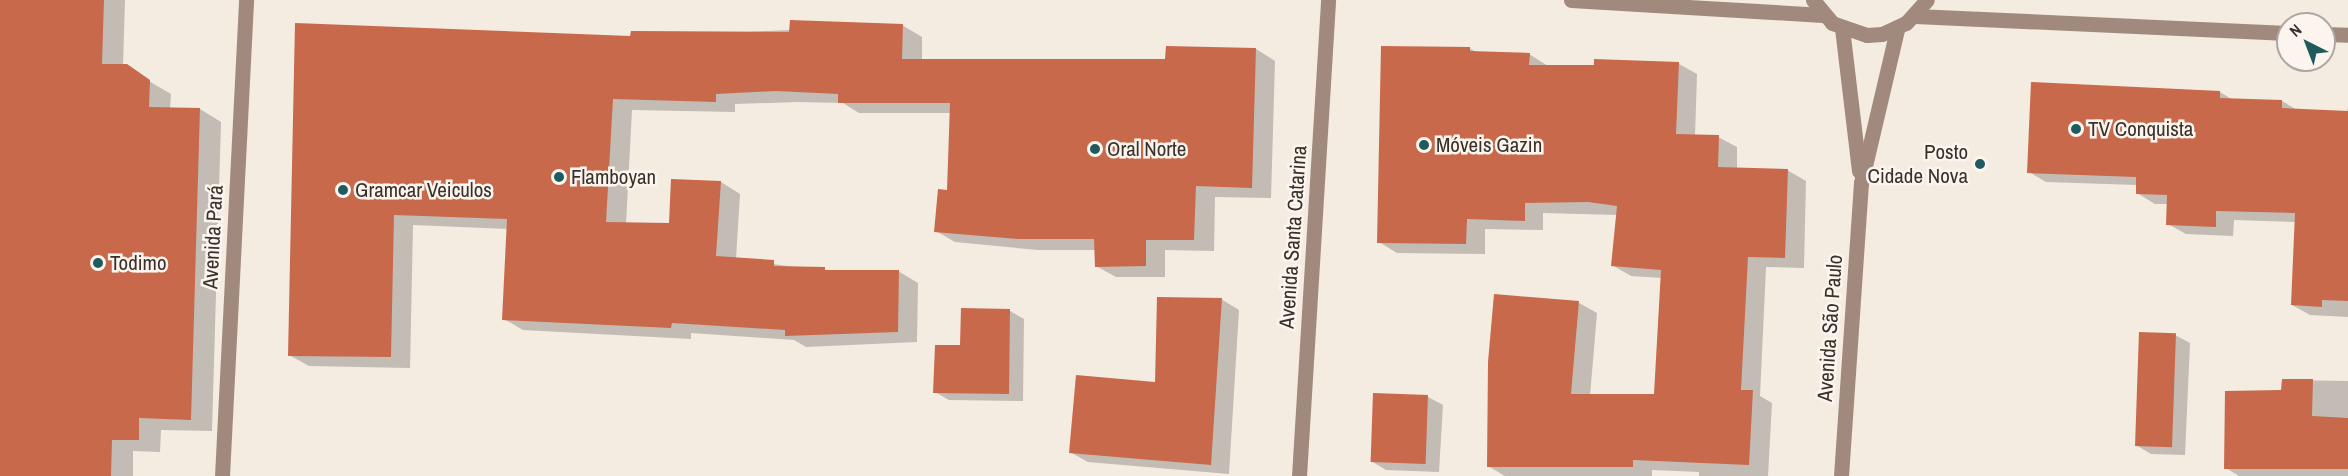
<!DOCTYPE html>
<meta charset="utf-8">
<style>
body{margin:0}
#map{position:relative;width:2348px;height:476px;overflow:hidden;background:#f4ebe1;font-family:"Archivo Narrow",sans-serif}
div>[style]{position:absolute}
.shadow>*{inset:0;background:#0003}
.building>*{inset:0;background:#c8694b;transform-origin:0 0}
.secondary>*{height:15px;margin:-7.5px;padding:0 7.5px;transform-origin:7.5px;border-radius:7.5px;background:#a18a7d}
.dots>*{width:16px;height:16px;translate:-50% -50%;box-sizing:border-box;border:3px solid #fbf5ee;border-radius:50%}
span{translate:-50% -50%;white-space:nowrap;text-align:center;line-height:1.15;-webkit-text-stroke:5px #fbf5ee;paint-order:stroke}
.poi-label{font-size:21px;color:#3b302b}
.left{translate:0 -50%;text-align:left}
.right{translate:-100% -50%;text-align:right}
.street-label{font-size:21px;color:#3b302b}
.north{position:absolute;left:2276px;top:12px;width:60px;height:60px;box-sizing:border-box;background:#fbf5ee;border:2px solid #aea6a0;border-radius:50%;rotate:318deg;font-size:16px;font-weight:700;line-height:24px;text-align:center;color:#3b302b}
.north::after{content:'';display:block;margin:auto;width:21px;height:27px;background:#1f5a5e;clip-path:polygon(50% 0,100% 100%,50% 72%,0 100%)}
</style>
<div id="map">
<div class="shadow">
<div style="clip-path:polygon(0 0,125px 0,123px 66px,171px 94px,170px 109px,200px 109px,221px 122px,212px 431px,161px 430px,160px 452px,133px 451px,133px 476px,0 476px)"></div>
<div style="clip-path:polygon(297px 25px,632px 37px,902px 25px,922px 37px,922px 60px,1167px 61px,1256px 49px,1275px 61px,1271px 198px,1215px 197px,1214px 251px,1165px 250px,1165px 277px,1116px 277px,1096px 266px,1096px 250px,1038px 250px,955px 242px,936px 231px,949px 192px,951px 113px,859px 113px,843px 103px,797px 102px,735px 104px,735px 112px,632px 110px,626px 224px,670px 225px,721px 182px,740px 194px,736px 259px,831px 272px,898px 271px,918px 283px,917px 342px,806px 347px,794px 340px,691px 333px,691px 339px,523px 330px,504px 319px,508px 229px,413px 225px,410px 368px,309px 366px,289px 355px)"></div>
<div style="clip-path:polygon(1469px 48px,1478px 53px,1529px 54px,1548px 66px,1679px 64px,1697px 74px,1695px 136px,1718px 137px,1737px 147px,1737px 169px,1787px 170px,1806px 181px,1804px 268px,1766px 267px,1760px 396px,1772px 403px,1768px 476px,1699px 476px,1699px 472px,1652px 470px,1652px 476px,1505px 476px,1488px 466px,1579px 303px,1597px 313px,1590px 396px,1656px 396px,1662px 278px,1631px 276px,1612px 265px,1618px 215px,1543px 213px,1543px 230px,1485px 229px,1485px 254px,1397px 253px,1379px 242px)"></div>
<div style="clip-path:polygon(2220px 92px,2233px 100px,2282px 101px,2297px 110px,2347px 113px,2348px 106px,2348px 317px,2310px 315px,2292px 305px,2296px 222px,2234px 220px,2233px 236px,2186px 234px,2168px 224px,2169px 204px,2155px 204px,2137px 193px,2137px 185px,2046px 182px,2029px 172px)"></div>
<div style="clip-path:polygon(1221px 299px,1239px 310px,1229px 474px,1088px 462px,1070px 452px,1156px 383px)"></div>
<div style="clip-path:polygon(1010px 311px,1024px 319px,1023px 401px,949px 400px,935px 392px,961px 346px)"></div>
<div style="clip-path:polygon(2175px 335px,2190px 343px,2185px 455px,2151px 454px,2136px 445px)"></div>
<div style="clip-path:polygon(2283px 380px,2348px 381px,2348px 476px,2239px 476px,2226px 468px,2283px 391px)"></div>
<div style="clip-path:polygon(1375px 394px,1428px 397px,1443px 405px,1439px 472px,1386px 470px,1371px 461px)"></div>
</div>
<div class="building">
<div style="clip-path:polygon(0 0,104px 0,102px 64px,127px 64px,150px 80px,149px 107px,200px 108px,191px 420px,139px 418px,139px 440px,112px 440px,111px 476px,0 476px)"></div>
<div style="clip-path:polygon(790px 20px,903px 24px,902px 59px,1165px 59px,1166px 46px,1256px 48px,1252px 188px,1196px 186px,1194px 240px,1146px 240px,1146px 266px,1095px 267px,1094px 239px,1018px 239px,934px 232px,938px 189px,947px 190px,950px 103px,838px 103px,838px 94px,776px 91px,716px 94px,716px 102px,613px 99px,606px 222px,669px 223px,671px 179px,721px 181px,716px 256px,774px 260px,774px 266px,825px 267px,825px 270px,899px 270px,898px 332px,785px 336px,785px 330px,672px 323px,671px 328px,502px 320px,507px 219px,394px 215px,391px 357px,288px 356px,295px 23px,630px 36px,631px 31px,789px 32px)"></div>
<div style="clip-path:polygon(1381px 46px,1470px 47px,1470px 51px,1530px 53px,1529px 65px,1594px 65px,1594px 59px,1679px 62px,1676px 134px,1719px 135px,1718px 167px,1788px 169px,1785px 258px,1748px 257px,1741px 390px,1753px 390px,1749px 465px,1633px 460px,1633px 467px,1487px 467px,1488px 362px,1494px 294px,1579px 301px,1571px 394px,1654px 394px,1661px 270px,1611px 266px,1617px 206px,1588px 202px,1525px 203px,1525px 221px,1467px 219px,1466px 244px,1377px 243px)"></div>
<div style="clip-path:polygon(2031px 82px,2220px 91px,2220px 98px,2282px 100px,2282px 108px,2348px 111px,2348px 301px,2322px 300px,2322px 307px,2291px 305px,2295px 213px,2216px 211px,2216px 227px,2166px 225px,2167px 195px,2136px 194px,2136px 177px,2027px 173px)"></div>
<div style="clip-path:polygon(1157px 297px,1222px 298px,1211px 465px,1069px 453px,1076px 375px,1155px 382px)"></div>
<div style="clip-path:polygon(961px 308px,1010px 309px,1009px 394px,933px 393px,935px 345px,960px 345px)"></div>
<div style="left:2139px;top:332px;width:37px;height:114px;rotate:2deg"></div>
<div style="clip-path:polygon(2282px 379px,2313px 379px,2312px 416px,2348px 418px,2348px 469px,2224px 469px,2225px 391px,2281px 390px)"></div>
<div style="left:1373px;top:393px;width:55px;height:69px;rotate:2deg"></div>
</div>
<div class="secondary">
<div style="left:1571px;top:0;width:252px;rotate:3.4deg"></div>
<div style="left:1813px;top:0;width:30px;rotate:50deg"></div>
<div style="left:1832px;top:23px;width:37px;rotate:19deg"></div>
<div style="left:1867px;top:35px;width:15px;rotate:-4deg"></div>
<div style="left:1882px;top:34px;width:26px;rotate:-25deg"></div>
<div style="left:1906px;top:23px;width:31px;rotate:-48deg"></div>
<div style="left:1915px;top:16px;width:373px;rotate:2.6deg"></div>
<div style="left:1842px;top:28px;width:144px;rotate:83.2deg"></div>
<div style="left:2324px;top:34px;width:24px;rotate:2deg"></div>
<div style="left:222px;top:476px;width:477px;rotate:-87.1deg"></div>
<div style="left:1299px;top:476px;width:477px;rotate:-86.5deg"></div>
<div style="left:1841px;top:476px;width:294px;rotate:-86.1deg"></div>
<div style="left:1861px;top:183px;width:158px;rotate:-76.8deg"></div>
</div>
<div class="dots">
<div style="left:2076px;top:129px;background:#1f5a5e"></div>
<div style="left:1424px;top:145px;background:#1f5a5e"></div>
<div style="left:1095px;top:149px;background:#1f5a5e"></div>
<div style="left:1980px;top:164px;background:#1f5a5e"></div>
<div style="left:559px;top:177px;background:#1f5a5e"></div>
<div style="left:343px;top:190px;background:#1f5a5e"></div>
<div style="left:98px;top:263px;background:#1f5a5e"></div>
</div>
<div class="poi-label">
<span class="left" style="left:2088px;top:129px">TV Conquista</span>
<span class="left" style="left:1436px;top:145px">Móveis Gazin</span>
<span class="left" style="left:1107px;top:149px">Oral Norte</span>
<span class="right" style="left:1968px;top:164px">Posto<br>Cidade Nova</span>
<span class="left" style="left:571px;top:177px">Flamboyan</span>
<span class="left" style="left:355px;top:190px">Gramcar Veiculos</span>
<span class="left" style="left:110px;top:263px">Todimo</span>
</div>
<div class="street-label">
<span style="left:213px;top:237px;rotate:-87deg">Avenida Pará</span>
<span style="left:1293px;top:237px;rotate:-86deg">Avenida Santa Catarina</span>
<span style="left:1830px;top:328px;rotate:-86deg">Avenida São Paulo</span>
</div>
<div class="north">N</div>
</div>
